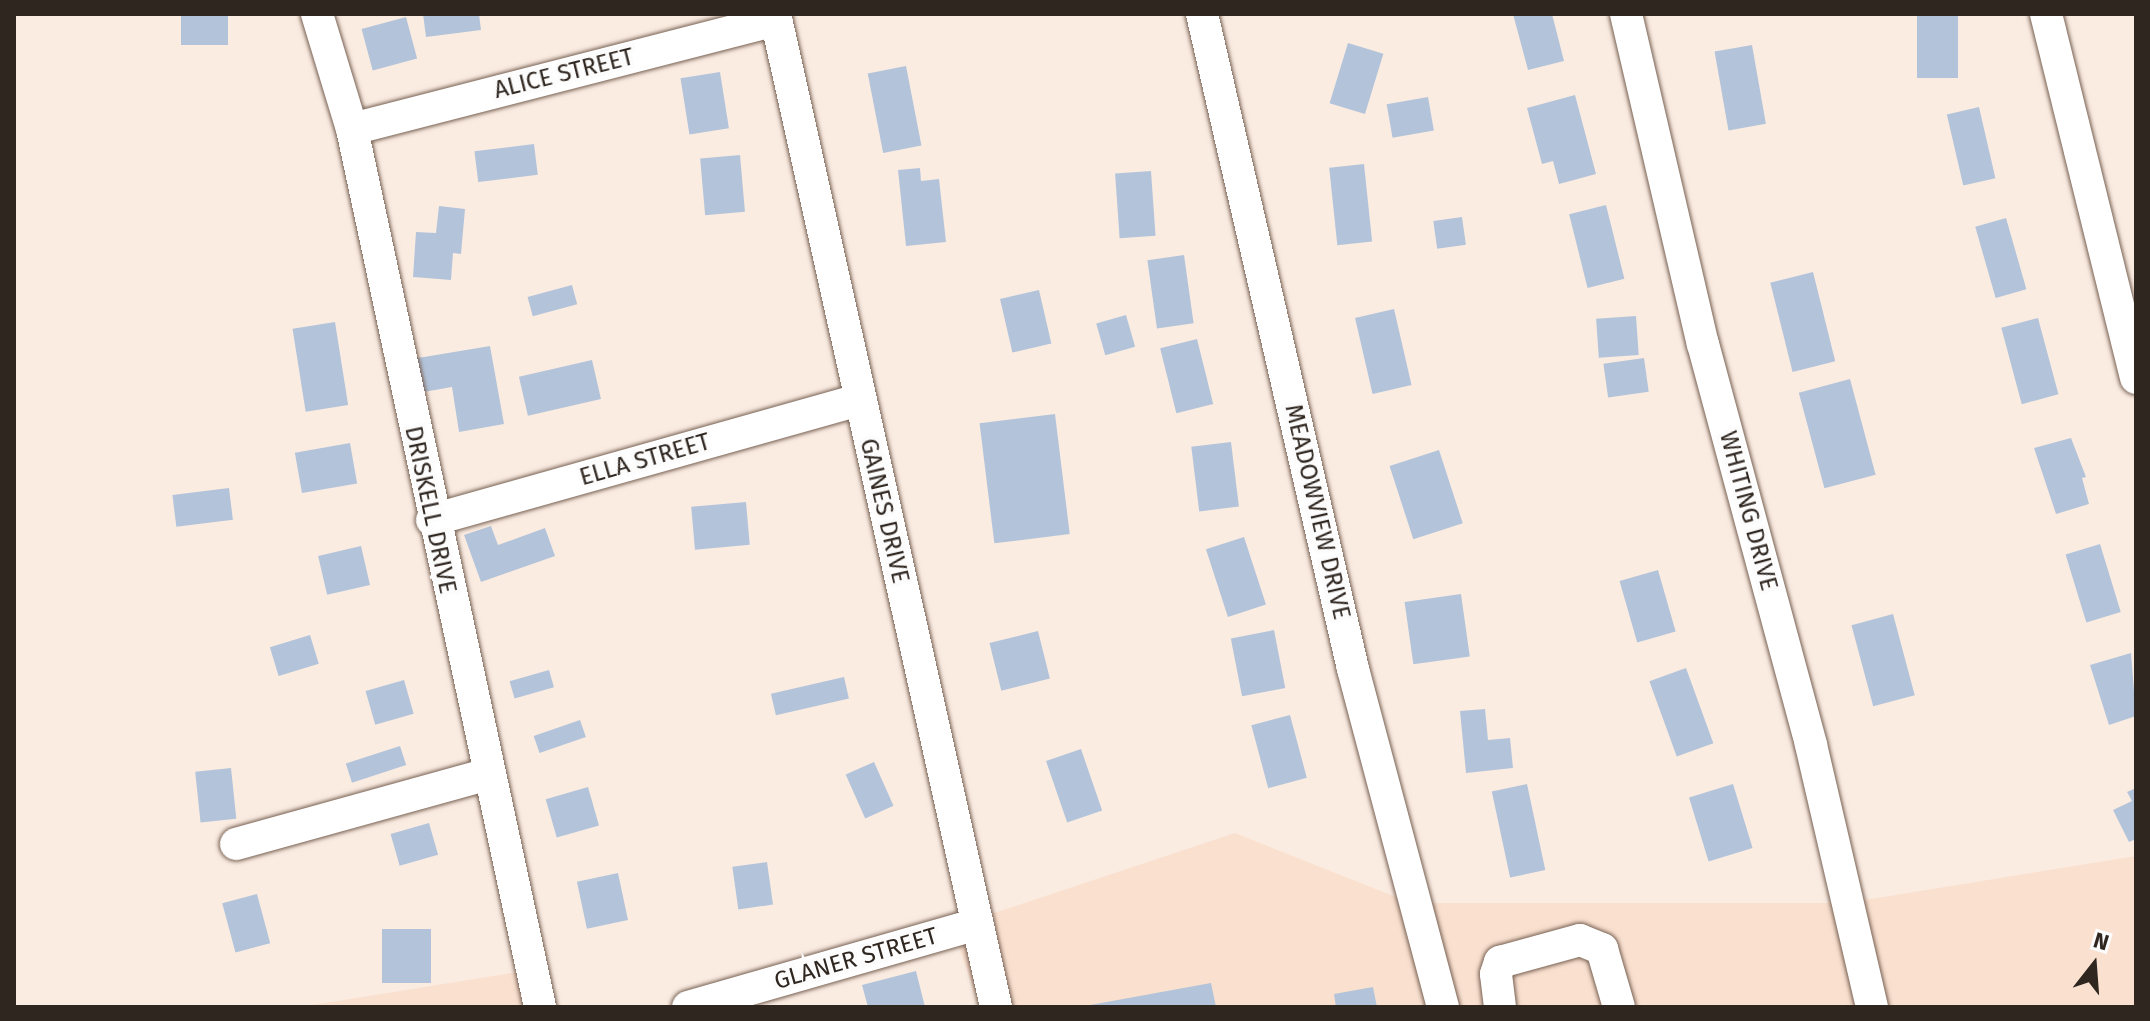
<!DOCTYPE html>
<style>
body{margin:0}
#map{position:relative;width:2150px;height:1021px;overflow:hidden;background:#fbece2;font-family:"Fira Sans",sans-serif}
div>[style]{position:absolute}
.built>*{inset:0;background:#fae0cf}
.building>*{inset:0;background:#b3c4da;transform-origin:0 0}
.roads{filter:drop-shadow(0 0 2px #776153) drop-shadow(0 0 2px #776153)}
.minor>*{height:32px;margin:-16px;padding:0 16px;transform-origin:16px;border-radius:16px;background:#fff}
span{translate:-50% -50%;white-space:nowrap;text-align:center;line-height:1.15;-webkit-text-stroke:8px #fcfcfc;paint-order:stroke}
.street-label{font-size:24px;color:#2f2620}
.frame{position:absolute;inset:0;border:16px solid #2f2620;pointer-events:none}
.north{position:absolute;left:2054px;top:925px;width:80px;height:80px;-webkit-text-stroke:6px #fcfcfc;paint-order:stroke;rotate:17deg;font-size:22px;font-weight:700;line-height:32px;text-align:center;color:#2f2620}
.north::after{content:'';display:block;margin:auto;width:28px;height:36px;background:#2f2620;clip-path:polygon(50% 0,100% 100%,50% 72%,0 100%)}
</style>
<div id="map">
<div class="built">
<div style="clip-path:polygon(1235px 833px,1411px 903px,1846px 903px,2136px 856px,2136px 1007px,980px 1007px,952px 927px)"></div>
<div style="clip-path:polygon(524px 971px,535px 1007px,300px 1007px)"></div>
</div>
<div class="building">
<div style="left:181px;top:14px;width:47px;height:31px"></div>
<div style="clip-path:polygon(423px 14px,479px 14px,481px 30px,426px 37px)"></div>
<div style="clip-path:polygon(1513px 14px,1552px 14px,1564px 61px,1528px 70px)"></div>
<div style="left:1917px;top:14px;width:41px;height:64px"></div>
<div style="left:406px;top:17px;width:43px;height:46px;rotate:75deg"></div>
<div style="left:1348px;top:43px;width:37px;height:63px;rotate:17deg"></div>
<div style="left:1752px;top:45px;width:80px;height:38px;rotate:80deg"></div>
<div style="left:906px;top:66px;width:81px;height:39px;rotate:79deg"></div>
<div style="left:720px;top:72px;width:57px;height:40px;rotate:81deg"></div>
<div style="clip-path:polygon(1575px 95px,1596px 174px,1559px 184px,1553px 161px,1542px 164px,1527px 108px)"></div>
<div style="left:1428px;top:97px;width:34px;height:42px;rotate:80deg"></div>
<div style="left:1979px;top:107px;width:73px;height:33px;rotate:77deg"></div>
<div style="left:534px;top:144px;width:31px;height:60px;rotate:83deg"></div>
<div style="left:740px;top:155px;width:57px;height:40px;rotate:85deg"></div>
<div style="left:1364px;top:164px;width:78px;height:35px;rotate:84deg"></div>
<div style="clip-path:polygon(920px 168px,921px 181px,939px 179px,946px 242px,906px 246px,898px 170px)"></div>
<div style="left:1151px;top:171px;width:65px;height:36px;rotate:86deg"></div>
<div style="left:1606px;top:205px;width:76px;height:38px;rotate:76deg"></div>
<div style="clip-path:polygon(439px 206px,465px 209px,461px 254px,453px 253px,451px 280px,413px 277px,416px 232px,436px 233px)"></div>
<div style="left:1462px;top:217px;width:28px;height:29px;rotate:82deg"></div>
<div style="left:2006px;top:218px;width:74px;height:32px;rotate:74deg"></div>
<div style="left:1184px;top:255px;width:69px;height:37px;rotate:82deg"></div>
<div style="left:1813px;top:272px;width:92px;height:44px;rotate:76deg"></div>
<div style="left:572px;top:285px;width:20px;height:46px;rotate:75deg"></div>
<div style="left:1039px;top:290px;width:55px;height:40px;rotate:77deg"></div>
<div style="left:1394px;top:309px;width:78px;height:40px;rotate:77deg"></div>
<div style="left:1126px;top:315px;width:33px;height:31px;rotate:74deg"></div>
<div style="left:1636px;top:316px;width:39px;height:40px;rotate:86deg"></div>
<div style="left:2038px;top:318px;width:79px;height:38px;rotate:75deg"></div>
<div style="left:335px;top:322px;width:84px;height:43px;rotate:81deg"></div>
<div style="left:1197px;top:339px;width:67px;height:38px;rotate:76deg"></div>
<div style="clip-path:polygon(490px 346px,504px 424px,459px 432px,452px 387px,418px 393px,412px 359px)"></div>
<div style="left:1644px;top:358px;width:34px;height:41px;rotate:82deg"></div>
<div style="left:592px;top:360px;width:40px;height:75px;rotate:77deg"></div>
<div style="left:1850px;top:379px;width:99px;height:53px;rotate:75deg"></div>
<div style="left:1055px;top:414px;width:121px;height:76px;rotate:83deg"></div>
<div style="clip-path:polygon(2071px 438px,2086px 477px,2082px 478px,2089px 504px,2056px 514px,2034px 448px)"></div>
<div style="left:1231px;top:442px;width:65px;height:40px;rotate:83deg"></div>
<div style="left:350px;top:443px;width:41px;height:56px;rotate:80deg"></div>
<div style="left:1439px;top:450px;width:77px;height:52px;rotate:72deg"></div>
<div style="left:229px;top:488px;width:32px;height:57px;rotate:83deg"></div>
<div style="left:746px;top:502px;width:43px;height:55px;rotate:85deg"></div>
<div style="clip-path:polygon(491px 526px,498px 545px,545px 528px,555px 556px,481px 582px,464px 535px)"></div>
<div style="left:1244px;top:537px;width:71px;height:40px;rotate:72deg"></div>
<div style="left:2100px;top:544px;width:71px;height:36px;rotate:73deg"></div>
<div style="left:361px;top:546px;width:40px;height:44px;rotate:77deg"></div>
<div style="left:1658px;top:570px;width:64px;height:40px;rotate:74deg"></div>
<div style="left:1461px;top:594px;width:63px;height:57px;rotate:82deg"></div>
<div style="left:1893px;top:614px;width:84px;height:43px;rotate:75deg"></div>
<div style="left:1274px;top:630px;width:59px;height:44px;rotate:79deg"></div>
<div style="left:1038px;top:631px;width:49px;height:50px;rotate:76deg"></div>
<div style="left:310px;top:635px;width:30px;height:42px;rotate:73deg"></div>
<div style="clip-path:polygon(2131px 653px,2136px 716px,2109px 725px,2090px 665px)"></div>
<div style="left:1686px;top:668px;width:80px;height:39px;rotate:70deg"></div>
<div style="left:549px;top:670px;width:18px;height:41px;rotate:74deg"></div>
<div style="left:844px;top:677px;width:22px;height:75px;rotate:77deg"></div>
<div style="left:404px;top:680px;width:35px;height:40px;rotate:74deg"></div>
<div style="clip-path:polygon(1485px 709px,1488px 740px,1510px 738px,1513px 768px,1466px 773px,1460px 711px)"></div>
<div style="left:1290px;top:715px;width:65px;height:40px;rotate:75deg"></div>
<div style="left:580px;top:720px;width:18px;height:49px;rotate:71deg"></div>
<div style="left:400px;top:746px;width:20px;height:57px;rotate:72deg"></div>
<div style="left:1081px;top:749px;width:65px;height:37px;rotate:71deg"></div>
<div style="left:874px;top:762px;width:48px;height:31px;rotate:66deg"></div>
<div style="left:231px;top:768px;width:51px;height:36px;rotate:84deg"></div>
<div style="left:1527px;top:784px;width:88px;height:36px;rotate:78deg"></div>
<div style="left:1733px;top:784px;width:67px;height:46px;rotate:73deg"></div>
<div style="left:588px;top:787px;width:40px;height:44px;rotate:74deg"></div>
<div style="clip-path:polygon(2136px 788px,2136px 839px,2129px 842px,2113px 810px,2132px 801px,2127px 792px)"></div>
<div style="left:429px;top:823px;width:33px;height:40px;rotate:74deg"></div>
<div style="left:767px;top:862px;width:43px;height:35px;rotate:82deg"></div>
<div style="left:618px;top:873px;width:48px;height:42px;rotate:78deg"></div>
<div style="left:257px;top:894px;width:51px;height:36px;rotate:75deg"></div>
<div style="left:382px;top:929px;width:49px;height:54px"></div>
<div style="clip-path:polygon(916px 971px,925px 1007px,868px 1007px,862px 985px)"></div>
<div style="clip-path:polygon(1211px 983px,1216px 1007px,1090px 1007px,1090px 1005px)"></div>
<div style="clip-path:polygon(1373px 987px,1377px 1007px,1336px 1007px,1334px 994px)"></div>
</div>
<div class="roads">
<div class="minor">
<div style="left:317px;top:14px;width:120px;rotate:73.1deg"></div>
<div style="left:352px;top:129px;width:898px;rotate:77.91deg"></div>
<div style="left:775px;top:14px;width:1017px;rotate:77.45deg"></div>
<div style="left:1202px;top:14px;width:672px;rotate:77.02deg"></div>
<div style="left:1353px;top:669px;width:350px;rotate:75.1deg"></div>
<div style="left:1626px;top:14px;width:339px;rotate:76.9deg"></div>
<div style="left:1703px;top:344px;width:415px;rotate:74.9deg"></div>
<div style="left:1811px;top:745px;width:269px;rotate:76.9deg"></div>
<div style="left:2046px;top:14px;width:375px;rotate:76.1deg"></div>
<div style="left:352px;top:129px;width:438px;rotate:-14.4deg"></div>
<div style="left:432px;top:520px;width:444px;rotate:-15.7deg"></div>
<div style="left:236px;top:844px;width:262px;rotate:-15.5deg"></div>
<div style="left:688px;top:1007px;width:301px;rotate:-16deg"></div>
<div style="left:1500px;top:1007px;width:33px;rotate:-97deg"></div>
<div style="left:1496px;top:974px;width:13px;rotate:-72deg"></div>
<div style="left:1500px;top:962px;width:83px;rotate:-15.4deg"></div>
<div style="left:1580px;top:940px;width:24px;rotate:22deg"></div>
<div style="left:1602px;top:949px;width:60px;rotate:73.7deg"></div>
</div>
</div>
<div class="street-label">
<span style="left:564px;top:74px;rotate:-14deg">ALICE STREET</span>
<span style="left:645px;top:460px;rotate:-16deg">ELLA STREET</span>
<span style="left:430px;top:510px;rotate:78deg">DRISKELL DRIVE</span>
<span style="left:884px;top:511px;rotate:77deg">GAINES DRIVE</span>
<span style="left:1748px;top:511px;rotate:75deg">WHITING DRIVE</span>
<span style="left:1317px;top:512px;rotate:77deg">MEADOWVIEW DRIVE</span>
<span style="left:856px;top:959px;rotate:-16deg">GLANER STREET</span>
</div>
<div class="frame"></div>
<div class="north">N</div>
</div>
